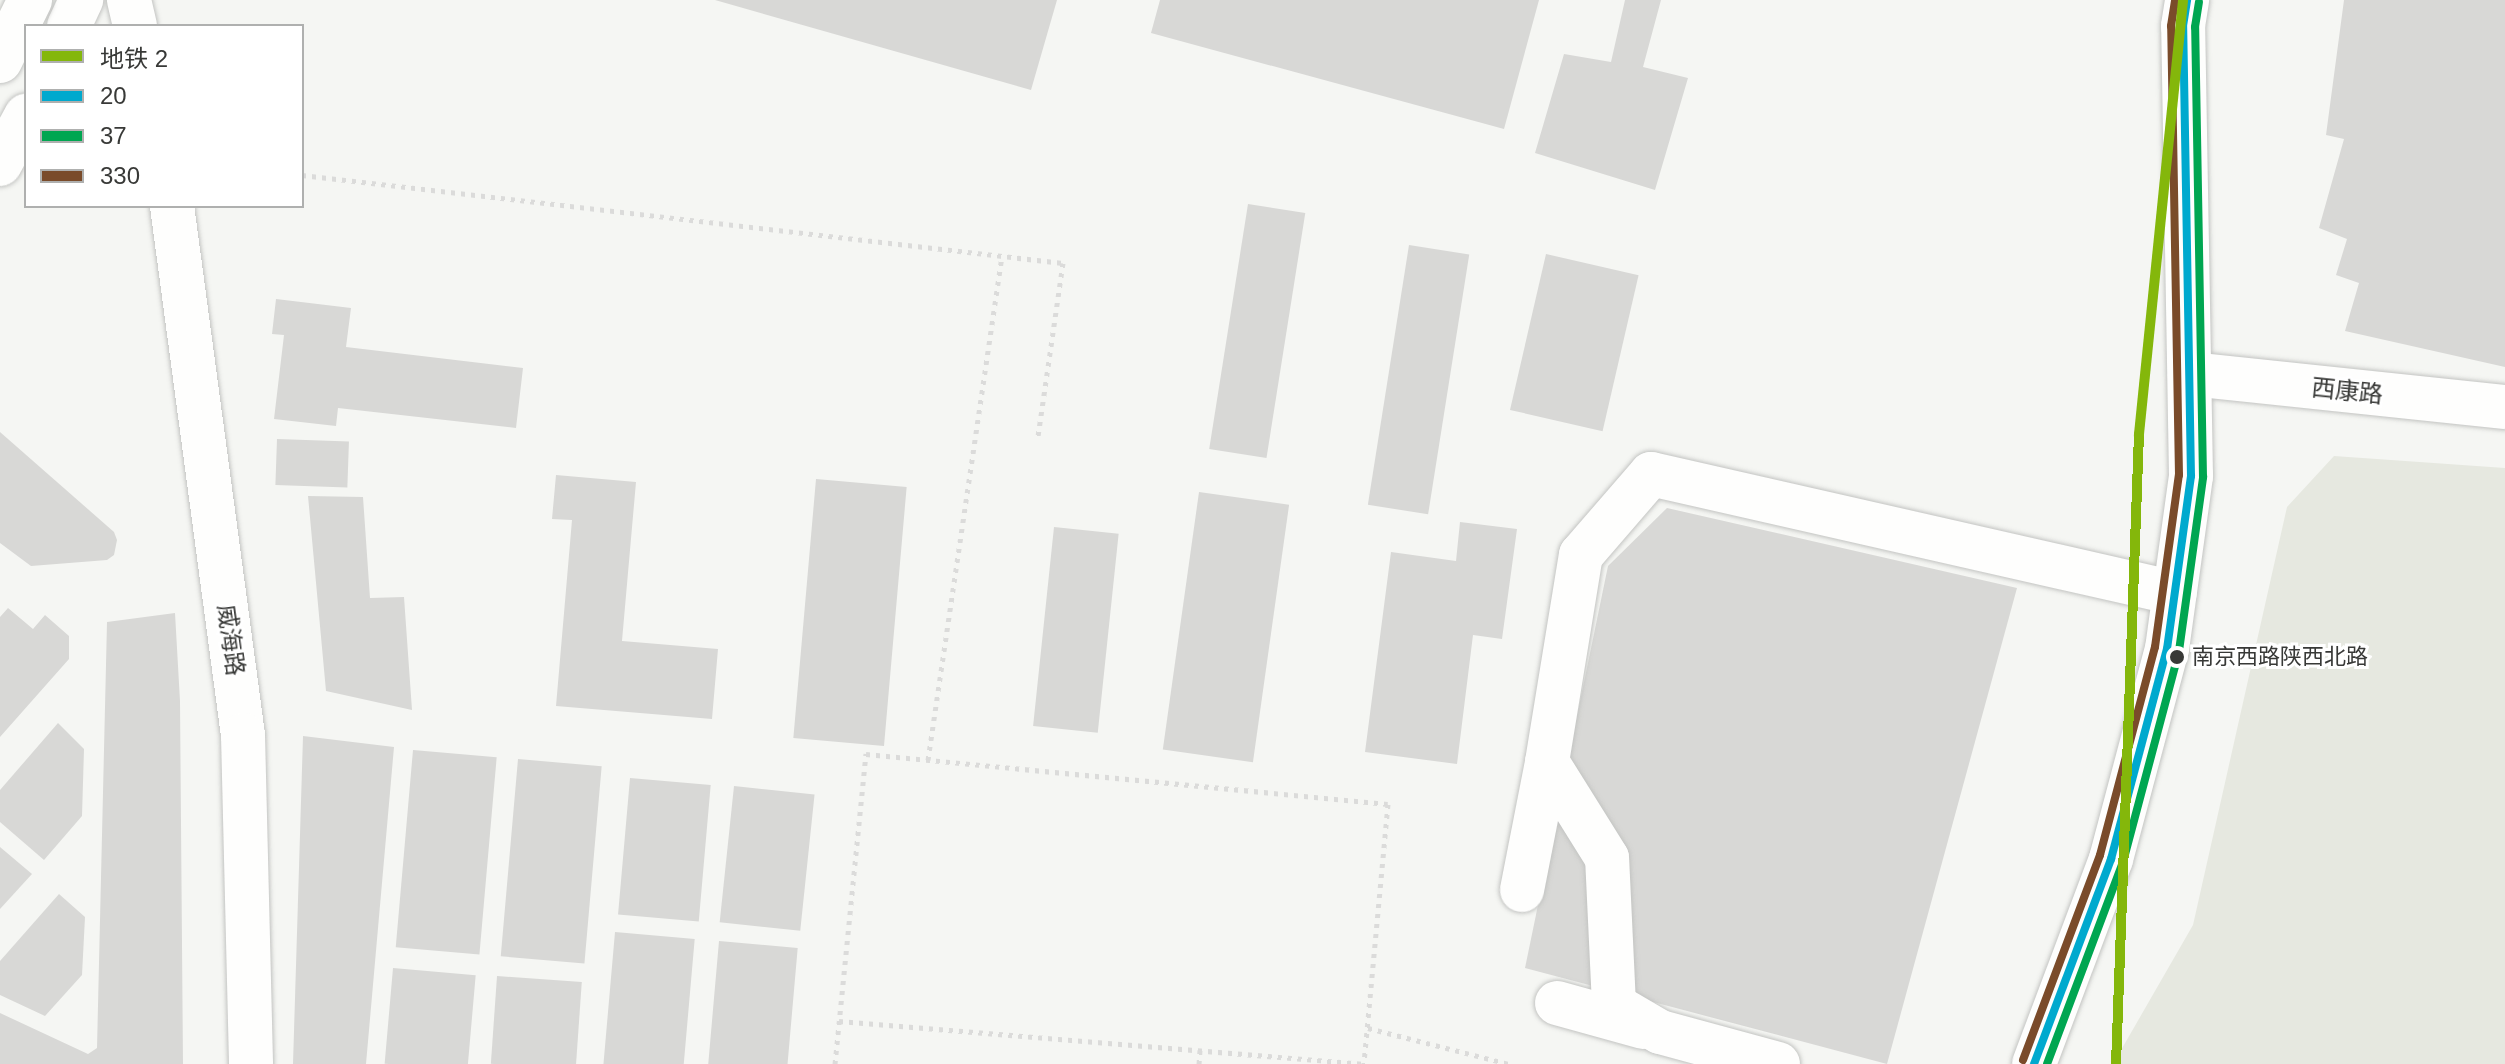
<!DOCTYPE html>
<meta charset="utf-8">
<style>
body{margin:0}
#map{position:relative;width:2505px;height:1064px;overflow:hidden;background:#f5f6f3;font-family:Helvetica,"Noto Sans SC",sans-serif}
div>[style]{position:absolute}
.built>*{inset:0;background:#e6e8e0}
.building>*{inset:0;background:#d8d8d6;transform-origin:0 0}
.path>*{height:5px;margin-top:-2.5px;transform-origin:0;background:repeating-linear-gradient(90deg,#dbdbda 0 4px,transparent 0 10px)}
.roads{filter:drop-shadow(0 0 2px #c3c4c2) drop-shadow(0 0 2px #c3c4c2)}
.minor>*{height:44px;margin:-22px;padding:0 22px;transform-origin:22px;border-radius:22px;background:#fefefd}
.major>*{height:44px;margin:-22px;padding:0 22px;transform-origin:22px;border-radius:22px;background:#fefefd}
.bridges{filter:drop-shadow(0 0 2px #c3c4c2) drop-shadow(0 0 2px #c3c4c2)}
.highway-bridge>*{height:44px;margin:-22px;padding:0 22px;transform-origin:22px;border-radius:22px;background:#fefefd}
.bus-1>*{height:8px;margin:-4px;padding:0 4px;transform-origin:4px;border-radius:4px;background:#00a9ce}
.bus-2>*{height:8px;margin:-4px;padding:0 4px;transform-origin:4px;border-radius:4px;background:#00a651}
.bus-3>*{height:8px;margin:-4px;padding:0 4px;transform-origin:4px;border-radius:4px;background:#7a4b2a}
.metro-1>*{height:10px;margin:-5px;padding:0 5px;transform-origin:5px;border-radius:5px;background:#84b70b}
.dots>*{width:22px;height:22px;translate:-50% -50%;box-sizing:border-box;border:4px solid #fff;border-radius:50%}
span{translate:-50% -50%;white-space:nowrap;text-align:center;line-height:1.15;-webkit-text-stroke:6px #fff;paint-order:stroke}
.bus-label{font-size:22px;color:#383937}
.left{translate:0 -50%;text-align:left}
.street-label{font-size:24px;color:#383937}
.legend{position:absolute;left:24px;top:24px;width:280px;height:184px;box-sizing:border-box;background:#fff;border:2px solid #afb0af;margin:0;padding:10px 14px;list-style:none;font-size:24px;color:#383937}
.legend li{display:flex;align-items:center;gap:16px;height:40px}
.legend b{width:40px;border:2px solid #afb0af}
</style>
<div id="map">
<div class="built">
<div style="clip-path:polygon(2334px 456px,2505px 468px,2505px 1064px,2113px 1064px,2193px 925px,2287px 507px)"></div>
</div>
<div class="building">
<div style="clip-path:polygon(715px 0,1057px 0,1031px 90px)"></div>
<div style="clip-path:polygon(1160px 0,1539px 0,1504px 129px,1151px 33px)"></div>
<div style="clip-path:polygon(1625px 0,1661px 0,1643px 67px,1688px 78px,1655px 190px,1535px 153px,1564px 54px,1611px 62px)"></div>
<div style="clip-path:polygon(2344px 0,2505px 0,2505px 367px,2345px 331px,2359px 283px,2336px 275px,2347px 239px,2319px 228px,2344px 139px,2326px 135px)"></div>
<div style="left:1248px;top:204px;width:58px;height:248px;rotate:9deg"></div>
<div style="left:1409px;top:245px;width:61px;height:263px;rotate:9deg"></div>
<div style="left:1546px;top:254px;width:95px;height:160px;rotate:13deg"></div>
<div style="clip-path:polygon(276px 299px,351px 308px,346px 347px,523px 368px,516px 428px,338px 408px,336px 426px,274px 419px,284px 335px,272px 334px)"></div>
<div style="clip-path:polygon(0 432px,114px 532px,117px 540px,114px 555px,107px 560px,31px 566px,0 543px)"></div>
<div style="left:277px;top:439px;width:72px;height:46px;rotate:2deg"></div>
<div style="clip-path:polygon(556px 475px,636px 482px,622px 641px,718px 649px,712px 719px,556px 706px,572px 520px,552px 519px)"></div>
<div style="left:816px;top:479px;width:91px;height:260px;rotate:5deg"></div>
<div style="left:1199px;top:492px;width:91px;height:260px;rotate:8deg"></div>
<div style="clip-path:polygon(308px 496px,363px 497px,370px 598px,404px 597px,412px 710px,326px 691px)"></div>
<div style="clip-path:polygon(1667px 508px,2017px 588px,1887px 1064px,1525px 968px,1608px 566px)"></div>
<div style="clip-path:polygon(1460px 522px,1517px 529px,1502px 639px,1473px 635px,1457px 764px,1365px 752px,1391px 552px,1456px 561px)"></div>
<div style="left:1054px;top:527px;width:65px;height:200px;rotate:6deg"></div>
<div style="clip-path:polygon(8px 608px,33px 629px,45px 615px,69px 636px,69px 659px,0 737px,0 617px)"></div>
<div style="clip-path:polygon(175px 613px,180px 701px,183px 1064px,0 1064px,0 1013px,88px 1054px,97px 1048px,107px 622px)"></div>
<div style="clip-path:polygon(58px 723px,84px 749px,82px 816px,44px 860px,0 822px,0 790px)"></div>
<div style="clip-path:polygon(303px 736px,394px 747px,366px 1064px,293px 1064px)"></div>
<div style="left:413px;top:750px;width:84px;height:198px;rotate:5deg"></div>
<div style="left:518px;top:759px;width:84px;height:198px;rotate:5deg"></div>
<div style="left:630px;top:778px;width:81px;height:137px;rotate:5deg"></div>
<div style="left:734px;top:786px;width:81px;height:137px;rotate:6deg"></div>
<div style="clip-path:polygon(0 847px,32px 874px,0 909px)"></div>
<div style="clip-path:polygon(59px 894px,85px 917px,82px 975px,45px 1016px,0 995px,0 961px)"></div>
<div style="left:615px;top:932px;width:80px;height:133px;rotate:5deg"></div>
<div style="left:719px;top:941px;width:79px;height:124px;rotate:5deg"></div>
<div style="left:393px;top:968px;width:83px;height:96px;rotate:5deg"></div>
<div style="left:497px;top:976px;width:85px;height:88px;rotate:4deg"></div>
</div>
<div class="path">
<div style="left:302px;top:175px;width:766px;rotate:6.6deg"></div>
<div style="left:1063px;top:263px;width:176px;rotate:98.2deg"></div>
<div style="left:928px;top:760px;width:509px;rotate:-81.65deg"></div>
<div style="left:839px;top:1021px;width:528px;rotate:4.67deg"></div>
<div style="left:1368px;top:1028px;width:146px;rotate:14.3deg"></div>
<div style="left:835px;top:1064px;width:312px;rotate:-84.3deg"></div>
<div style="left:866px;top:754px;width:524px;rotate:5.47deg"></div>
<div style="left:1388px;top:804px;width:261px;rotate:95.3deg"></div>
<div style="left:1199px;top:1064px;width:14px;rotate:-86deg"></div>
</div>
<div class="roads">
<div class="minor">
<div style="left:129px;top:0;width:27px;rotate:77deg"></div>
<div style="left:172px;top:206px;width:534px;rotate:82.36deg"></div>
<div style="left:243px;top:735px;width:329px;rotate:88.6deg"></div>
<div style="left:2190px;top:374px;width:317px;rotate:6deg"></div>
<div style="left:1522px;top:890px;width:130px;rotate:-78.9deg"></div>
<div style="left:1557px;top:1003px;width:89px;rotate:15.6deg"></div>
<div style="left:1778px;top:1064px;width:122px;rotate:-164.8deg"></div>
<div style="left:1660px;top:1032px;width:53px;rotate:-149.6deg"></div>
<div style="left:1614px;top:1005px;width:147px;rotate:-92.7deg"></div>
<div style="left:1607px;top:858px;width:113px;rotate:-122deg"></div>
<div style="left:1547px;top:762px;width:210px;rotate:-80.7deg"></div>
<div style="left:1581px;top:555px;width:107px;rotate:-49.2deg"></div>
<div style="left:1651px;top:474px;width:537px;rotate:12.79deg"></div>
</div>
<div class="major">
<div style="left:69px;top:26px;width:29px;rotate:-65deg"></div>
<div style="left:0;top:164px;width:55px;rotate:-61.6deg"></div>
<div style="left:2034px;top:1064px;width:219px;rotate:-69.4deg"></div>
<div style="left:2111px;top:859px;width:217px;rotate:-75.1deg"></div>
<div style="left:2167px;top:649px;width:175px;rotate:-82.1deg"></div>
<div style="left:2191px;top:476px;width:450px;rotate:-91deg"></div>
<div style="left:2183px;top:26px;width:26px;rotate:-81deg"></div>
</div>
</div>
<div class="bridges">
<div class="highway-bridge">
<div style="left:0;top:61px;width:68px;rotate:-63.8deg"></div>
</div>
</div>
<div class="bus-1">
<div style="left:2034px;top:1064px;width:219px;rotate:-69.4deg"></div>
<div style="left:2111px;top:859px;width:217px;rotate:-75.1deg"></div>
<div style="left:2167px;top:649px;width:175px;rotate:-82.1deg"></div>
<div style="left:2191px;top:476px;width:450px;rotate:-91deg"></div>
<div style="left:2183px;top:26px;width:26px;rotate:-81deg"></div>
</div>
<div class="bus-2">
<div style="left:2047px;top:1064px;width:216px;rotate:-69.4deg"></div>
<div style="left:2123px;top:862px;width:218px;rotate:-75.1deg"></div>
<div style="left:2179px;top:651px;width:176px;rotate:-82.1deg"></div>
<div style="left:2203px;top:477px;width:450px;rotate:-91deg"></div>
<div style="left:2195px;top:27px;width:25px;rotate:-81deg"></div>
</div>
<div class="bus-3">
<div style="left:2023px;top:1060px;width:219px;rotate:-69.4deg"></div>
<div style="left:2100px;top:855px;width:215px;rotate:-75.2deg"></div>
<div style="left:2155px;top:647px;width:174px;rotate:-82.1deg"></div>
<div style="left:2179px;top:475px;width:449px;rotate:-91deg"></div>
<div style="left:2171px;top:26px;width:26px;rotate:-81deg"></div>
</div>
<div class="metro-1">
<div style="left:2116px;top:1064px;width:630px;rotate:-87.91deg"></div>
<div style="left:2139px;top:434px;width:436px;rotate:-84.2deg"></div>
</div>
<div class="dots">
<div style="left:2177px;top:657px;background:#383937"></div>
</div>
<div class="bus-label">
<span class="left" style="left:2192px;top:657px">南京西路陕西北路</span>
</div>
<div class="street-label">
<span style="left:2347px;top:391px;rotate:6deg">西康路</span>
<span style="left:231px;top:640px;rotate:82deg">威海路</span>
</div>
<ul class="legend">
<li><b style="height:10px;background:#84b70b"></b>地铁 2</li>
<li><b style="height:10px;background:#00a9ce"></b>20</li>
<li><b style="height:10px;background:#00a651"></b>37</li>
<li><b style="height:10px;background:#7a4b2a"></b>330</li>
</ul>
</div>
